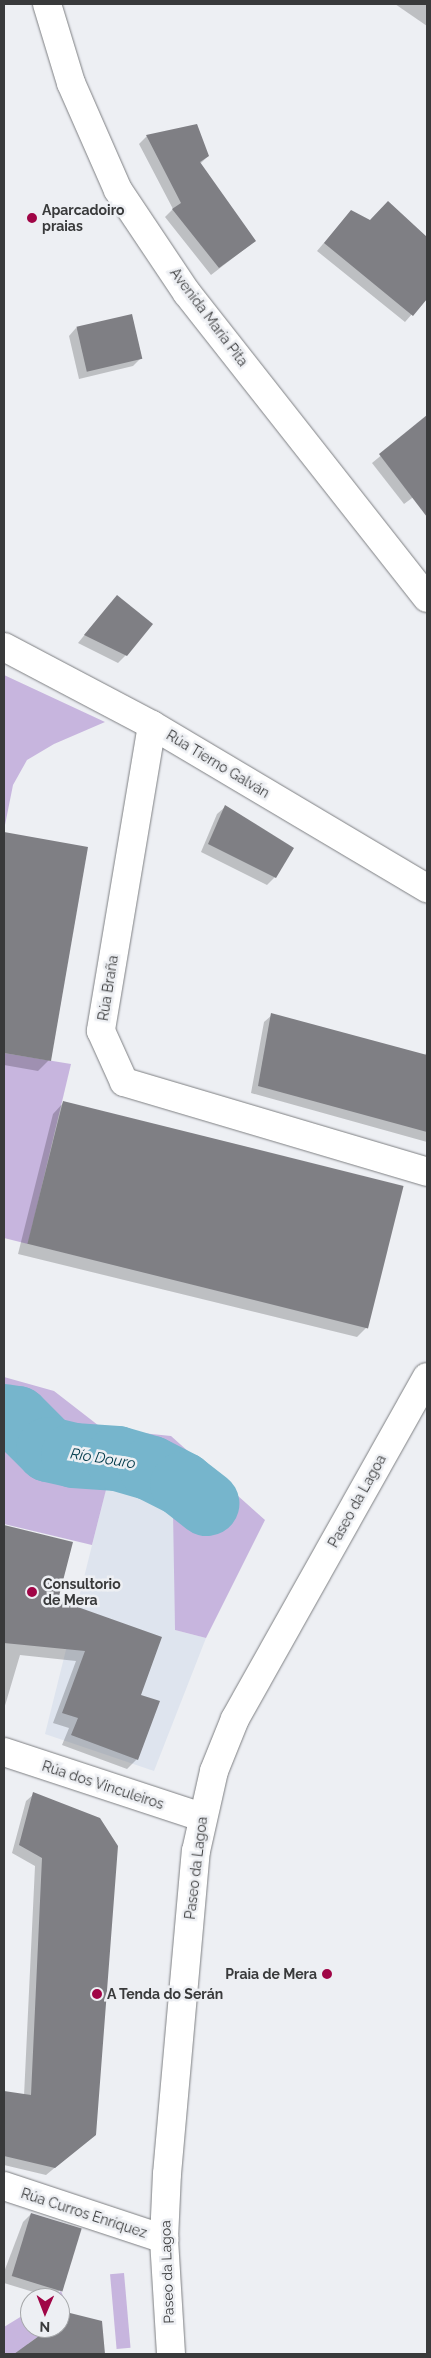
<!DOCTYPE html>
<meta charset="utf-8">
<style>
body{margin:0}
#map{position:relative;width:431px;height:2358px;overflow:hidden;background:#edeff3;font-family:Raleway,sans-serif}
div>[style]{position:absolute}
.built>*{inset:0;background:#dee4ee}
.green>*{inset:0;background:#c7b5de;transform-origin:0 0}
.shadow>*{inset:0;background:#0003}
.river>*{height:65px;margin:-32.5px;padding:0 32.5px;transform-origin:32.5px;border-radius:32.5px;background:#76b5cc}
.building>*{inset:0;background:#7f7f84;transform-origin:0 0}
.roads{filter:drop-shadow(0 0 1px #7d7f82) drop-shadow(0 0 1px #7d7f82)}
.minor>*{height:28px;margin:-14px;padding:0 14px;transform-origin:14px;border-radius:14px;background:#fff}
.tertiary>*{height:28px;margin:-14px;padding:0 14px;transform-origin:14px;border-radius:14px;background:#fff}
.secondary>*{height:28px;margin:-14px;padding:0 14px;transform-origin:14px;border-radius:14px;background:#fff}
.dots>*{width:14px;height:14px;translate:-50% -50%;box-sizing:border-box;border:2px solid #edeff3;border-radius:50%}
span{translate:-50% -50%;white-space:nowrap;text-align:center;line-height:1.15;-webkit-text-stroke:5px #edeff3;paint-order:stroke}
.poi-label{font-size:14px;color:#393a3b;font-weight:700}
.left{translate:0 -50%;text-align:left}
.right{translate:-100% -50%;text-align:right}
.street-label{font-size:14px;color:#393a3b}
.water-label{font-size:15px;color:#003a4a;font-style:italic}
.frame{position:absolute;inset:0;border:5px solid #393a3b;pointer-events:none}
.north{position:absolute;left:20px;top:2288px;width:50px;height:50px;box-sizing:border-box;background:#edeff3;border:1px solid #a5a7a9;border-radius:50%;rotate:181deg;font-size:14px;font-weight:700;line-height:20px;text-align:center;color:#393a3b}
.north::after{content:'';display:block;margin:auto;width:18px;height:22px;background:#a00546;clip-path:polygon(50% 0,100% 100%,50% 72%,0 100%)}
</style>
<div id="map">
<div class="built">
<div style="clip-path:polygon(108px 1481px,174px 1512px,175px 1630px,206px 1638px,154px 1771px,45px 1734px)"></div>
</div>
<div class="green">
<div style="clip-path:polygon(4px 675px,105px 722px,54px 744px,27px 760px,13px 785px,4px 830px)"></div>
<div style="clip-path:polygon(4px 1053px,71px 1064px,28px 1244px,4px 1238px)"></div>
<div style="clip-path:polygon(4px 1377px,54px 1391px,103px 1429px,171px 1436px,265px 1520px,206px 1638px,175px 1630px,173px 1512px,108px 1482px,92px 1545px,4px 1524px)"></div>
<div style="left:124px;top:2273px;width:75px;height:14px;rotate:85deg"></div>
<div style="clip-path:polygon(61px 2291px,70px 2313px,60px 2321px,60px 2298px,50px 2298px)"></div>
<div style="clip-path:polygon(30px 2311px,30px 2328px,50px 2328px,28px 2344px,29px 2354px,4px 2354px,4px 2327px)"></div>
</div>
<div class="shadow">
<div style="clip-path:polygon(395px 4px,427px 4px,427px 26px)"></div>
<div style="clip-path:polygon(197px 125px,208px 156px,200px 164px,255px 241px,211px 275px,165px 217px,173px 209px,139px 144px,147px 136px)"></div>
<div style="clip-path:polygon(388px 203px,427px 239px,427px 297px,405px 322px,317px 251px,351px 211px,370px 221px)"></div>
<div style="clip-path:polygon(76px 328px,141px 358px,133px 366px,79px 379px,69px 336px)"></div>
<div style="clip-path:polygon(418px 425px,427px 438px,427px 487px,404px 504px,372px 463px)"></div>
<div style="clip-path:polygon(109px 605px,126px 655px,118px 663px,78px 643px)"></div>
<div style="clip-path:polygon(225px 807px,275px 877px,267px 885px,201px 852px,217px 814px)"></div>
<div style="clip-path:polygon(4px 834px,87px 848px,49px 1060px,38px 1071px,4px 1065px)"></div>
<div style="clip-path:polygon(272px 1015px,425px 1056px,427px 1049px,427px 1142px,251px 1093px,264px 1022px)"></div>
<div style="clip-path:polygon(64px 1102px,368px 1326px,357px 1337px,18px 1254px,53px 1114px)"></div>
<div style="clip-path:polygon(4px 1526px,72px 1543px,57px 1601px,140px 1695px,137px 1759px,127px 1769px,62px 1745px,69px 1728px,53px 1723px,76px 1661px,20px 1655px,4px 1709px)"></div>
<div style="clip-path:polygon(34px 1794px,86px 2142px,46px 2175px,4px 2165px,4px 2093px,24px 2096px,35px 1866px,12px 1853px,26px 1801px)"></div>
<div style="clip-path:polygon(31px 2214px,60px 2290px,53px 2298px,4px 2283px,4px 2272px,23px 2222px)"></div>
<div style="clip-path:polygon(60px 2322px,101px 2322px,103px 2354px,20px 2354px,52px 2328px,60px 2328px)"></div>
</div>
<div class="river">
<div style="left:4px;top:1416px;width:13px;rotate:9deg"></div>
<div style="left:17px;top:1418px;width:44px;rotate:45deg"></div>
<div style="left:48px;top:1449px;width:26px;rotate:13deg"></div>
<div style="left:73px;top:1455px;width:44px;rotate:3.9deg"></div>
<div style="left:117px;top:1458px;width:35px;rotate:16deg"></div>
<div style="left:151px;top:1468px;width:35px;rotate:27deg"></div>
<div style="left:182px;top:1484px;width:31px;rotate:38deg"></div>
</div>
<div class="building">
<div style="clip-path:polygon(197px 124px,209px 156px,200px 162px,256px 241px,219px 268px,172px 209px,181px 203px,146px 135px)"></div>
<div style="clip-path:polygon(388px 201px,427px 237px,427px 299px,413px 316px,324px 243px,351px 210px,370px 220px)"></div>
<div style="left:132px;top:314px;width:46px;height:57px;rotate:77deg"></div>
<div style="clip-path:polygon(427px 415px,427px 517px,379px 454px)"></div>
<div style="clip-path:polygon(117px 595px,153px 624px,127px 656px,84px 635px)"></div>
<div style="clip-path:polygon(225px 805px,294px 848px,276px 878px,208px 844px)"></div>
<div style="clip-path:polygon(4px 832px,88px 847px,51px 1061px,4px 1053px)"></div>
<div style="clip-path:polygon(271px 1013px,427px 1055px,427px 1132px,258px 1086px)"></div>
<div style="left:63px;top:1101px;width:351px;height:147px;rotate:14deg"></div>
<div style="clip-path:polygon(4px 1525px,73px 1542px,58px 1600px,162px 1637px,141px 1695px,160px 1701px,138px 1760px,71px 1735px,78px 1718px,62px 1713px,85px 1651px,4px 1643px)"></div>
<div style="clip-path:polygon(33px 1792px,100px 1818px,118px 1846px,96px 2135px,55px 2168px,4px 2156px,4px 2091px,31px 2095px,42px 1858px,19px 1845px)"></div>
<div style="left:31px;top:2213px;width:53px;height:66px;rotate:17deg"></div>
<div style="clip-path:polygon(70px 2313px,102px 2321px,105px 2354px,14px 2354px,50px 2328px,60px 2328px,60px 2321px)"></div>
</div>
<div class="roads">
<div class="minor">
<div style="left:152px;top:725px;width:310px;rotate:99.5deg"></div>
<div style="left:101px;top:1031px;width:56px;rotate:65.7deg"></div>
<div style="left:124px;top:1082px;width:316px;rotate:16.5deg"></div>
<div style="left:4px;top:1752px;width:208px;rotate:18.2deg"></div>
</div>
<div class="tertiary">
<div style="left:4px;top:647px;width:167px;rotate:27.8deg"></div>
<div style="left:152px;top:725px;width:320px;rotate:30.7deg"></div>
<div style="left:4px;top:2186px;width:169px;rotate:18.3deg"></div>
</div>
<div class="secondary">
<div style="left:47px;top:4px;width:83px;rotate:73.1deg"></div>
<div style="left:71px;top:83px;width:117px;rotate:66.3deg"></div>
<div style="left:118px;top:190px;width:124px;rotate:56.2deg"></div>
<div style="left:187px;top:293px;width:388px;rotate:51.8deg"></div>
<div style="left:171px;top:2354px;width:115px;rotate:-93.5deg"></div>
<div style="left:164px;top:2239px;width:65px;rotate:-87.4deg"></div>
<div style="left:167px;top:2174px;width:324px;rotate:-84.9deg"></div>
<div style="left:196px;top:1851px;width:82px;rotate:-77.3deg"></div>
<div style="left:214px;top:1771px;width:56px;rotate:-68deg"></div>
<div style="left:235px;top:1719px;width:392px;rotate:-60.7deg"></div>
</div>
</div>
<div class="dots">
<div style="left:32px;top:218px;background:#a00546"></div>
<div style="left:32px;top:1592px;background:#a00546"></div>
<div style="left:327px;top:1974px;background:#a00546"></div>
<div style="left:97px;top:1994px;background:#a00546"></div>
</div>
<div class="poi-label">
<span class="left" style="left:42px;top:218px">Aparcadoiro<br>praias</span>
<span class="left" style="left:43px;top:1592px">Consultorio<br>de Mera</span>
<span class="right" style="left:317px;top:1974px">Praia de Mera</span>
<span class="left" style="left:107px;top:1994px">A Tenda do Serán</span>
</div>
<div class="street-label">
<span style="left:209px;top:317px;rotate:53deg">Avenida María Pita</span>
<span style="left:218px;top:764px;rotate:31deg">Rúa Tierno Galván</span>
<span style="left:108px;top:988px;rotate:-81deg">Rúa Braña</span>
<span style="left:357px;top:1501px;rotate:-61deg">Paseo da Lagoa</span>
<span style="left:103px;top:1785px;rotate:18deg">Rúa dos Vinculeiros</span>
<span style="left:196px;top:1868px;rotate:-83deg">Paseo da Lagoa</span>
<span style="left:84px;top:2213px;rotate:18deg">Rúa Curros Enríquez</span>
<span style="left:167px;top:2272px;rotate:-92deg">Paseo da Lagoa</span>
</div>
<div class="water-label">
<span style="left:103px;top:1459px;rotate:9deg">Río Douro</span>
</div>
<div class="frame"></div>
<div class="north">N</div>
</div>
